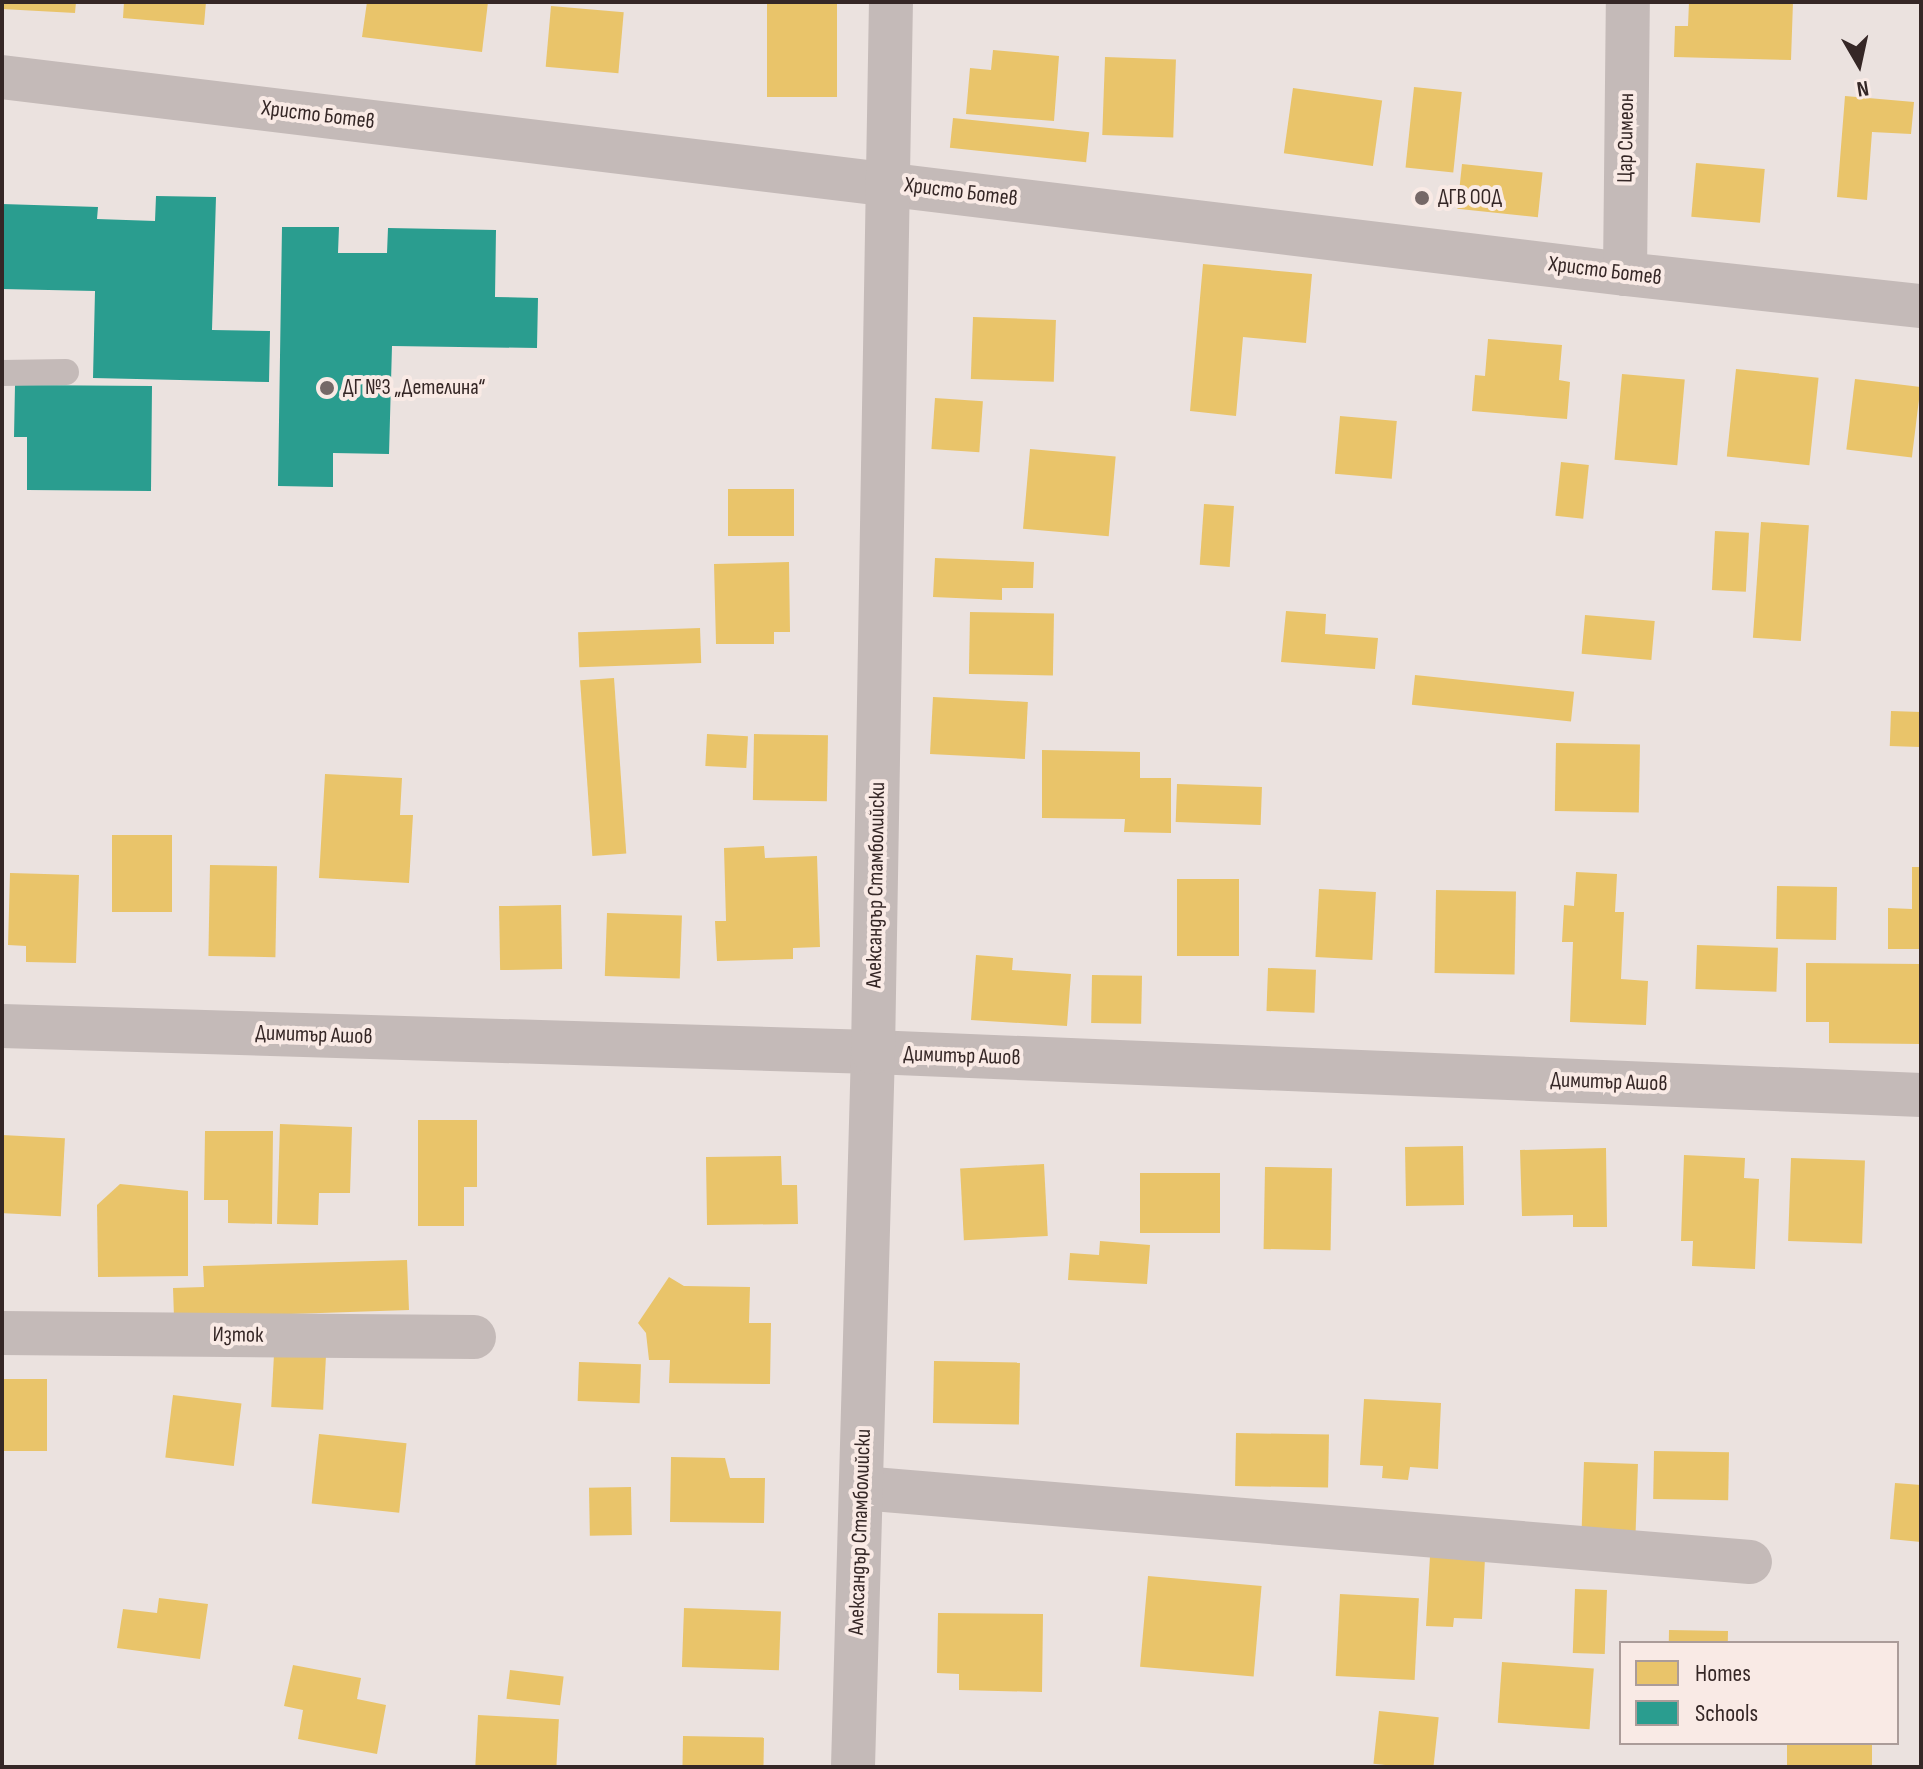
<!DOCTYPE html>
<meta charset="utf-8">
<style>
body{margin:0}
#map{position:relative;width:1923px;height:1769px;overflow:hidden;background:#ebe2df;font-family:"Sofia Sans Condensed",sans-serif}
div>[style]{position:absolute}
.homes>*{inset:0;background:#e9c46a;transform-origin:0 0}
.schools>*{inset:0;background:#2a9d8f}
.service>*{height:26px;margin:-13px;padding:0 13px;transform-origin:13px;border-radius:13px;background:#c4bab8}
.minor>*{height:44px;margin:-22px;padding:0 22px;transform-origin:22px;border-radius:22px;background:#c4bab8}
.dots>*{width:22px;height:22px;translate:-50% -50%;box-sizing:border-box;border:4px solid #f9eae5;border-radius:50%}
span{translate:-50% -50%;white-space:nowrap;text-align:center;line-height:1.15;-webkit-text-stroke:8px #f9eae5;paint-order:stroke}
.street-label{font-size:22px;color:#352726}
.poi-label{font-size:22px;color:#352726}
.left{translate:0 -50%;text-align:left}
.frame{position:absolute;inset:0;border:4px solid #352726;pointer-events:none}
.legend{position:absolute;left:1619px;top:1641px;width:280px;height:104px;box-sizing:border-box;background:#f9eae5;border:2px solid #ab9c99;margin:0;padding:10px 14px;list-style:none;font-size:24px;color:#352726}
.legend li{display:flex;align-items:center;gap:16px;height:40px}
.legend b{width:40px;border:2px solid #ab9c99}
.north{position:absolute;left:1819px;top:24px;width:80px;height:80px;-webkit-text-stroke:6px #f9eae5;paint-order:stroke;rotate:171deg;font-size:22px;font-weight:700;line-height:32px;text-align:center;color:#352726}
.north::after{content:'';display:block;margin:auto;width:28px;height:36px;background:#352726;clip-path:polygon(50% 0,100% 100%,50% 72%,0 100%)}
</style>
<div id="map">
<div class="homes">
<div style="clip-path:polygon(2px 2px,76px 2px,75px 13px,2px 9px)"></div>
<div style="clip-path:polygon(124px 2px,206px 2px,204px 25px,123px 18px)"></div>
<div style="clip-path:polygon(367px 2px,488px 2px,482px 52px,362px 37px)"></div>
<div style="left:767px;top:2px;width:70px;height:95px"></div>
<div style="clip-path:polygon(1689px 2px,1793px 2px,1791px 60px,1674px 57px,1675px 26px,1688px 26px)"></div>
<div style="left:551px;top:6px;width:73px;height:61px;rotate:5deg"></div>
<div style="clip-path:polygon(993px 50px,1059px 56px,1054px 121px,966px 114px,970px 68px,991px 70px)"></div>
<div style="left:1105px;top:57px;width:71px;height:78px;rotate:2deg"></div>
<div style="left:1414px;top:87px;width:48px;height:81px;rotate:6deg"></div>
<div style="left:1293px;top:88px;width:90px;height:66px;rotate:8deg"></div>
<div style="clip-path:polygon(1845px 96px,1914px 102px,1911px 134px,1872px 132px,1867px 200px,1837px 197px)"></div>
<div style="left:953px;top:118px;width:137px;height:30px;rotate:6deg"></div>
<div style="left:1696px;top:163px;width:69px;height:54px;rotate:5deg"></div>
<div style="left:1462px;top:164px;width:81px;height:45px;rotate:6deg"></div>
<div style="clip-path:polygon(1203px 264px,1312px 274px,1306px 343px,1243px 337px,1236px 416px,1190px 411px)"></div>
<div style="left:973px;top:317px;width:83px;height:62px;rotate:2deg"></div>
<div style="clip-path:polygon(1488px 339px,1562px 345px,1559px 380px,1570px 382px,1567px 419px,1472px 411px,1475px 375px,1485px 376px)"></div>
<div style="left:1736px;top:369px;width:83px;height:88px;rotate:6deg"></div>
<div style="left:1622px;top:374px;width:63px;height:86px;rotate:5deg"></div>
<div style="left:1855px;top:379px;width:66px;height:71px;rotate:7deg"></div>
<div style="left:935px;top:398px;width:48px;height:51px;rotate:4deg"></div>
<div style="left:1340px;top:416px;width:57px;height:58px;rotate:5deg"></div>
<div style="left:1030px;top:449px;width:86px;height:80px;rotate:5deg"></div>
<div style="left:1561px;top:462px;width:28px;height:54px;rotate:6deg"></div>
<div style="left:728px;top:489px;width:66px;height:47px"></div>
<div style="left:1204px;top:504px;width:30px;height:61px;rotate:4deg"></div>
<div style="left:1761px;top:522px;width:48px;height:116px;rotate:4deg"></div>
<div style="left:1715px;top:531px;width:34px;height:59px;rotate:3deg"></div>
<div style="clip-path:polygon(935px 558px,1034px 562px,1033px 588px,1002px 588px,1002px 600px,933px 597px)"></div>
<div style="clip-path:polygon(789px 562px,790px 632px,774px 632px,774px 644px,716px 644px,714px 564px)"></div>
<div style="clip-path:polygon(1286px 611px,1326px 614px,1325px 634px,1378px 638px,1375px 669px,1281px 662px)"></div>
<div style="left:970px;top:612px;width:84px;height:62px;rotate:1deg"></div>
<div style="left:1585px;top:615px;width:70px;height:39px;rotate:5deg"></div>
<div style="left:700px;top:628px;width:35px;height:122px;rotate:88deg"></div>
<div style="left:1415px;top:675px;width:160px;height:30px;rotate:6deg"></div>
<div style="left:614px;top:678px;width:176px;height:34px;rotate:86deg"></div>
<div style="left:933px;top:697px;width:95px;height:57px;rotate:3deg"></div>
<div style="left:1891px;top:711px;width:30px;height:35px;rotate:2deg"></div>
<div style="left:707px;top:734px;width:41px;height:32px;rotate:3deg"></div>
<div style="left:754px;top:734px;width:74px;height:66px;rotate:1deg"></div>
<div style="left:1556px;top:743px;width:84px;height:68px;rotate:1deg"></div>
<div style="clip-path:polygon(1042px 750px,1140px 752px,1140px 778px,1171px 778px,1171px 833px,1124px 832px,1125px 819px,1042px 818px)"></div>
<div style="clip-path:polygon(325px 774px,402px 778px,400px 815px,413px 815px,409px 883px,319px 878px)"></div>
<div style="left:1177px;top:784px;width:85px;height:38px;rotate:2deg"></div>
<div style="left:112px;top:835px;width:60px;height:77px"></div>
<div style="clip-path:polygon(764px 846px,765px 858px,817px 856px,820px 947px,793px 948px,793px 959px,717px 961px,715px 921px,726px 921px,724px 848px)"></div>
<div style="left:210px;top:865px;width:67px;height:91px;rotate:1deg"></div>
<div style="clip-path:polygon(1912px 867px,1921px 867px,1921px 949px,1888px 949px,1888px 908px,1912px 909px)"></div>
<div style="clip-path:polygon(1576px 872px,1617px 874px,1615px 912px,1624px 912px,1621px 979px,1648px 981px,1646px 1025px,1570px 1022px,1573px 942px,1562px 942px,1564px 905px,1574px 906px)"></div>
<div style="clip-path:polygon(10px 873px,79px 875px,76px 963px,26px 962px,26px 946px,8px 945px)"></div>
<div style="left:1177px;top:879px;width:62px;height:77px"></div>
<div style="left:1777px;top:886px;width:60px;height:53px;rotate:1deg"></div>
<div style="left:1319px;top:889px;width:57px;height:68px;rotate:3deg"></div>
<div style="left:1436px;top:890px;width:80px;height:83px;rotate:1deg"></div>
<div style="left:561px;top:905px;width:64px;height:62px;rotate:89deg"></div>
<div style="left:607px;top:913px;width:75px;height:63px;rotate:2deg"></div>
<div style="left:1697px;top:945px;width:81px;height:44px;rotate:2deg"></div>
<div style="clip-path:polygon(976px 955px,1013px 958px,1012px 970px,1071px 974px,1067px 1026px,971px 1020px)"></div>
<div style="clip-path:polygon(1806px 963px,1921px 964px,1921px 1044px,1829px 1043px,1829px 1022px,1806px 1022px)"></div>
<div style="left:1268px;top:968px;width:48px;height:43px;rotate:2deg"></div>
<div style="left:1092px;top:975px;width:50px;height:48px;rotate:1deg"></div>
<div style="clip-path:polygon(418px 1120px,477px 1120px,477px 1187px,464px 1187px,464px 1226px,418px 1226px)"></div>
<div style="clip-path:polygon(280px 1124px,352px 1127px,350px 1193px,319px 1193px,318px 1225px,277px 1224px)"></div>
<div style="clip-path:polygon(205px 1131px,273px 1131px,272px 1224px,228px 1223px,228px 1200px,204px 1200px)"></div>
<div style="left:2px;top:1135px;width:63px;height:78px;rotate:3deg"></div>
<div style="left:1463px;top:1146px;width:59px;height:58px;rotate:89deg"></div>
<div style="clip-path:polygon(1606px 1148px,1607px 1227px,1573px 1227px,1573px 1215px,1522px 1216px,1520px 1150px)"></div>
<div style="clip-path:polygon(1684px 1155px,1745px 1158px,1744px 1178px,1759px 1179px,1755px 1269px,1692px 1266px,1693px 1241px,1681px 1241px)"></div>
<div style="clip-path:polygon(781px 1156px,782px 1185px,797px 1185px,798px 1224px,707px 1225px,706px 1157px)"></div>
<div style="left:1791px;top:1158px;width:74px;height:83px;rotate:2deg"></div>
<div style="left:1044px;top:1164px;width:72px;height:84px;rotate:87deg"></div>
<div style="left:1265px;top:1167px;width:67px;height:82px;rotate:1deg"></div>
<div style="left:1220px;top:1173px;width:60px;height:80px;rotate:90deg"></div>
<div style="clip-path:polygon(120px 1184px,188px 1191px,188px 1276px,98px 1277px,97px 1205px)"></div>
<div style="clip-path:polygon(1100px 1241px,1150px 1245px,1147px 1284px,1068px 1280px,1070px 1253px,1099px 1255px)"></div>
<div style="clip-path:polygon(407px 1260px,409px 1310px,174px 1318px,173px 1288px,204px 1287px,203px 1266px)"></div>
<div style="clip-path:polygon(669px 1277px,684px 1286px,750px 1287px,749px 1323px,771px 1323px,770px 1384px,669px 1383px,670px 1360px,649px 1360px,646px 1333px,638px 1323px)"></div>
<div style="left:274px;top:1354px;width:52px;height:53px;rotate:3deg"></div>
<div style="left:934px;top:1361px;width:86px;height:62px;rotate:1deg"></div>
<div style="left:579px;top:1362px;width:62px;height:39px;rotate:2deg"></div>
<div style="left:2px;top:1379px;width:45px;height:72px"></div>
<div style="left:173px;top:1395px;width:69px;height:63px;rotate:7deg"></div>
<div style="clip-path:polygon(1364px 1399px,1441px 1403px,1438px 1469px,1410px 1467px,1408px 1480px,1382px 1478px,1383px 1466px,1360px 1465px)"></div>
<div style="left:1236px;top:1433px;width:93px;height:53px;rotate:1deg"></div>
<div style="left:319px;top:1434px;width:88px;height:70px;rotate:6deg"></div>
<div style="left:1654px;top:1451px;width:75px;height:48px;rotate:1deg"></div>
<div style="clip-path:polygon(671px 1457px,725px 1458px,730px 1478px,765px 1478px,764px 1523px,670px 1522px)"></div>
<div style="left:1584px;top:1462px;width:54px;height:70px;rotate:2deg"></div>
<div style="clip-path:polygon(1895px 1483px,1921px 1485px,1921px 1542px,1890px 1539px)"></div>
<div style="left:631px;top:1487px;width:48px;height:42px;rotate:89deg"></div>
<div style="clip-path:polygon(1430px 1556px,1485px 1558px,1482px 1619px,1454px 1618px,1453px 1627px,1426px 1626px)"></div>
<div style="left:1148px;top:1576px;width:114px;height:91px;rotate:5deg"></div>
<div style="left:1575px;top:1589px;width:32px;height:64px;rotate:2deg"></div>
<div style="left:1340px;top:1594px;width:79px;height:82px;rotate:3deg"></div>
<div style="clip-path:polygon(159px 1598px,208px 1604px,200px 1659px,117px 1648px,123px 1609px,157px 1613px)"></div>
<div style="left:684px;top:1608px;width:97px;height:59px;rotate:2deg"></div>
<div style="clip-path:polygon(938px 1613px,1043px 1614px,1042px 1692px,959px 1690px,959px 1674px,937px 1673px)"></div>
<div style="left:1669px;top:1630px;width:59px;height:13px;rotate:1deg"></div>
<div style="left:1502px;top:1662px;width:92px;height:61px;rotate:4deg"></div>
<div style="clip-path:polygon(293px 1665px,361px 1678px,357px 1699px,386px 1705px,377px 1754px,298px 1739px,303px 1710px,284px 1706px)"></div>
<div style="left:510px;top:1670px;width:54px;height:29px;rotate:7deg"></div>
<div style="left:1379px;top:1711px;width:60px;height:53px;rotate:6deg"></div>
<div style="left:478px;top:1715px;width:81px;height:52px;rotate:3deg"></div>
<div style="left:683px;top:1736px;width:81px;height:31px;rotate:1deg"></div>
<div style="left:1787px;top:1743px;width:85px;height:24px"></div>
</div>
<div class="schools">
<div style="clip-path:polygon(156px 196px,216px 197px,212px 330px,270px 331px,269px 382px,93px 378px,95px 291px,2px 289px,2px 204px,98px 207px,97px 219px,155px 221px)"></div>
<div style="clip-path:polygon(282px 227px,339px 227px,338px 253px,387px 253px,388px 228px,496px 230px,495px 297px,538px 298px,537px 348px,392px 346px,389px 454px,333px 453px,333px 487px,278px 486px)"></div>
<div style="clip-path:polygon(15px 385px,152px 386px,151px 491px,27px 490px,27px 437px,14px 437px)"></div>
</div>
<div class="service">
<div style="left:2px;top:373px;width:64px;rotate:-0.9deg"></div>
</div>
<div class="minor">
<div style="left:2px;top:77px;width:1635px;rotate:6.92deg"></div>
<div style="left:1625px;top:274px;width:298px;rotate:6.2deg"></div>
<div style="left:1625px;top:274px;width:272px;rotate:-89.4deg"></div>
<div style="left:2px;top:1026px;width:871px;rotate:1.71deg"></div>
<div style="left:873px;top:1052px;width:1049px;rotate:2.35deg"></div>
<div style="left:2px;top:1333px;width:472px;rotate:0.5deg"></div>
<div style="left:861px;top:1488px;width:892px;rotate:4.76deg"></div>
<div style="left:853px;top:1767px;width:715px;rotate:-88.4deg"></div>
<div style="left:873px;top:1052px;width:1050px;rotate:-89.02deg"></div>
</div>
<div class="dots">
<div style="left:1422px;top:198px;background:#756867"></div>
<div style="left:327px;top:388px;background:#756867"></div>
</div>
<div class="street-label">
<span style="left:318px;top:115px;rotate:7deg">Христо Ботев</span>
<span style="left:1626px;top:138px;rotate:-89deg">Цар Симеон</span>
<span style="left:961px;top:192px;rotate:7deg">Христо Ботев</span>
<span style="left:1605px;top:271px;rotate:7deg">Христо Ботев</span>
<span style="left:876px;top:885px;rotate:-89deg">Александър Стамболийски</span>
<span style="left:314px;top:1035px;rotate:2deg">Димитър Ашов</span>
<span style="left:962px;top:1056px;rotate:2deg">Димитър Ашов</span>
<span style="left:1609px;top:1082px;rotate:2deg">Димитър Ашов</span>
<span style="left:238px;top:1335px;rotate:1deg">Изток</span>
<span style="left:860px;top:1532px;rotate:-88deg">Александър Стамболийски</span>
</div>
<div class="poi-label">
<span class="left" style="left:1438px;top:198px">ДГВ ООД</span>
<span class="left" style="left:343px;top:388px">ДГ №3 „Детелина“</span>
</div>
<div class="frame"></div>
<ul class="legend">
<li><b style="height:22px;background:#e9c46a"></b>Homes</li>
<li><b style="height:22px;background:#2a9d8f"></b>Schools</li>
</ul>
<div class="north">N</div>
</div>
